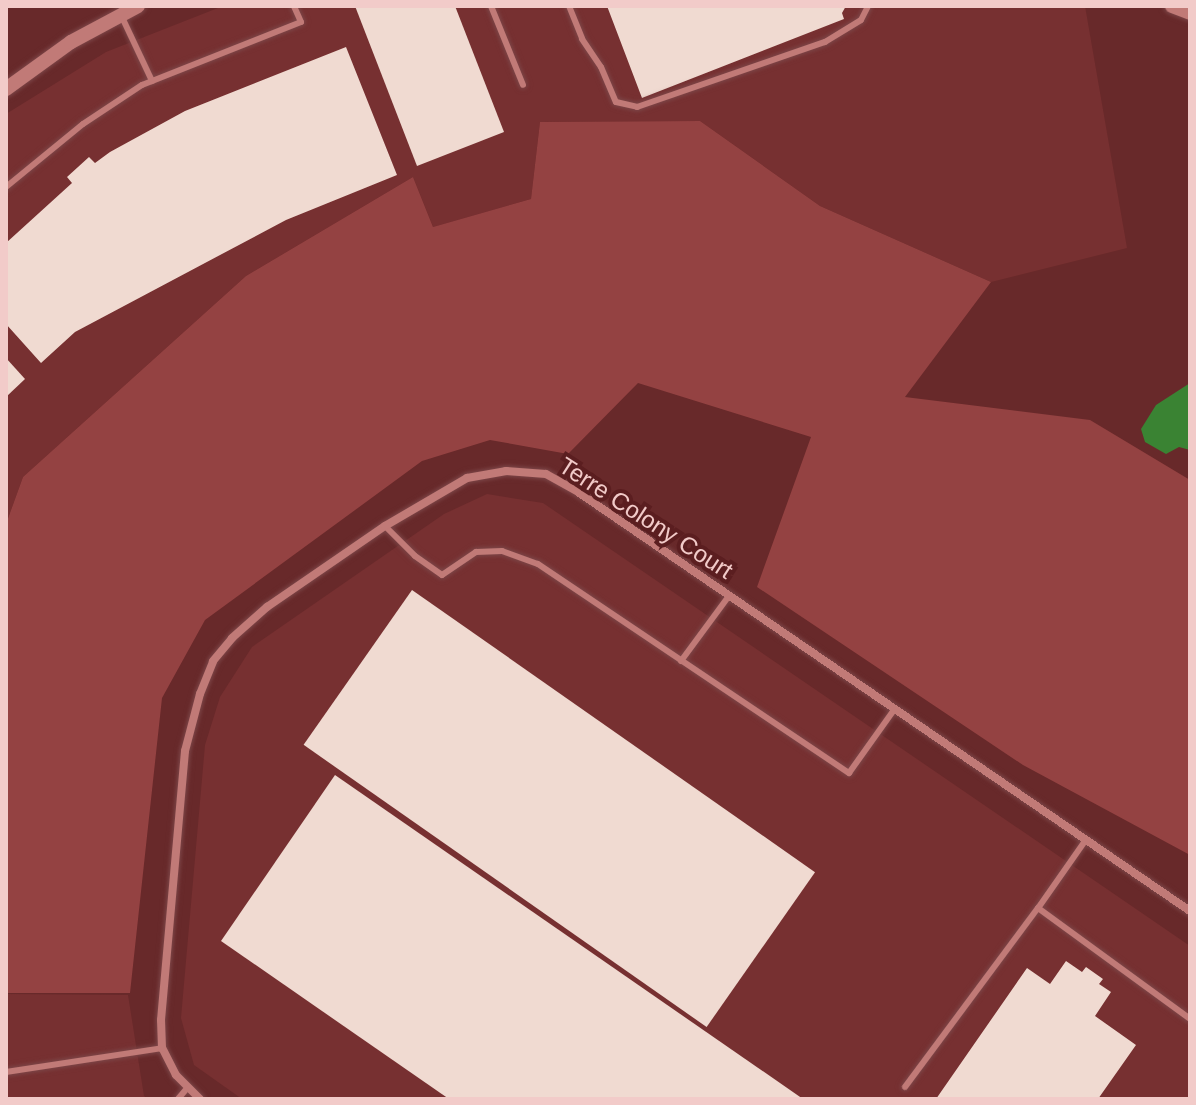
<!DOCTYPE html>
<style>
body{margin:0}
#map{position:relative;width:1196px;height:1105px;overflow:hidden;background:#68292a;font-family:Arial,sans-serif}
div>[style]{position:absolute}
.built>*{inset:0;background:#773031}
.green>*{inset:0;background:#944242}
.water>*{inset:0;background:#3a8333}
.building>*{inset:0;background:#f0dad1;transform-origin:0 0}
.roads{filter:drop-shadow(0 0 2px #7c4648) drop-shadow(0 0 2px #7c4648)}
.service>*{height:6px;margin:-3px;padding:0 3px;transform-origin:3px;border-radius:3px;background:#c17a77}
.minor>*{height:8px;margin:-4px;padding:0 4px;transform-origin:4px;border-radius:4px;background:#c17a77}
.tertiary>*{height:14px;margin:-7px;padding:0 7px;transform-origin:7px;border-radius:7px;background:#c17a77}
span{translate:-50% -50%;white-space:nowrap;text-align:center;line-height:1.15;-webkit-text-stroke:8px #5b1e20;paint-order:stroke}
.street-label{font-size:24px;color:#f2cbc9}
.frame{position:absolute;inset:0;border:8px solid #f2cbc9;pointer-events:none}
</style>
<div id="map">
<div class="built">
<div style="clip-path:polygon(223px 6px,1085px 6px,1127px 248px,991px 282px,820px 206px,700px 121px,540px 122px,531px 199px,433px 227px,413px 177px,246px 276px,23px 477px,6px 524px,6px 114px,106px 52px)"></div>
<div style="clip-path:polygon(487px 494px,543px 503px,1190px 946px,1190px 1099px,242px 1099px,194px 1065px,181px 1018px,205px 745px,220px 697px,252px 647px,444px 514px)"></div>
<div style="clip-path:polygon(6px 994px,128px 995px,144px 1096px,148px 1099px,6px 1099px)"></div>
</div>
<div class="green">
<div style="clip-path:polygon(700px 121px,820px 206px,991px 282px,905px 397px,1090px 420px,1190px 480px,1190px 855px,1023px 765px,757px 587px,811px 437px,638px 383px,568px 454px,490px 440px,422px 461px,205px 620px,162px 698px,130px 993px,6px 993px,6px 524px,23px 477px,246px 276px,413px 177px,433px 227px,531px 199px,540px 122px)"></div>
</div>
<div class="water">
<div style="clip-path:polygon(1190px 383px,1190px 450px,1179px 447px,1166px 454px,1145px 442px,1141px 429px,1156px 405px)"></div>
</div>
<div class="building">
<div style="clip-path:polygon(355px 6px,455px 6px,504px 132px,417px 166px)"></div>
<div style="clip-path:polygon(607px 6px,846px 6px,842px 13px,844px 19px,642px 98px)"></div>
<div style="clip-path:polygon(346px 47px,397px 175px,286px 220px,75px 332px,41px 363px,6px 324px,6px 243px,72px 183px,67px 177px,89px 157px,95px 163px,110px 152px,185px 111px)"></div>
<div style="clip-path:polygon(6px 358px,25px 379px,6px 397px)"></div>
<div style="left:412px;top:590px;width:492px;height:189px;rotate:35deg"></div>
<div style="clip-path:polygon(335px 775px,803px 1099px,449px 1099px,221px 941px)"></div>
<div style="clip-path:polygon(1066px 961px,1082px 972px,1086px 967px,1103px 979px,1099px 984px,1111px 992px,1095px 1016px,1136px 1045px,1098px 1099px,936px 1099px,1027px 968px,1050px 984px)"></div>
</div>
<div class="roads">
<div class="service">
<div style="left:491px;top:6px;width:85px;rotate:67.9deg"></div>
<div style="left:569px;top:6px;width:35px;rotate:68deg"></div>
<div style="left:582px;top:39px;width:34px;rotate:56deg"></div>
<div style="left:601px;top:67px;width:38px;rotate:67deg"></div>
<div style="left:616px;top:102px;width:22px;rotate:13deg"></div>
<div style="left:637px;top:107px;width:199px;rotate:-19.1deg"></div>
<div style="left:825px;top:42px;width:42px;rotate:-31.4deg"></div>
<div style="left:861px;top:20px;width:16px;rotate:-63deg"></div>
<div style="left:121px;top:15px;width:73px;rotate:64.8deg"></div>
<div style="left:6px;top:187px;width:99px;rotate:-39.3deg"></div>
<div style="left:83px;top:124px;width:71px;rotate:-33.5deg"></div>
<div style="left:142px;top:85px;width:171px;rotate:-21.6deg"></div>
<div style="left:301px;top:22px;width:17px;rotate:-114deg"></div>
<div style="left:385px;top:526px;width:42px;rotate:45deg"></div>
<div style="left:415px;top:556px;width:33px;rotate:35deg"></div>
<div style="left:442px;top:575px;width:41px;rotate:-34.1deg"></div>
<div style="left:476px;top:552px;width:26px;rotate:-2deg"></div>
<div style="left:502px;top:551px;width:38px;rotate:20deg"></div>
<div style="left:538px;top:564px;width:375px;rotate:33.9deg"></div>
<div style="left:849px;top:773px;width:77px;rotate:-54.5deg"></div>
<div style="left:681px;top:661px;width:81px;rotate:-53.6deg"></div>
<div style="left:1085px;top:841px;width:82px;rotate:125deg"></div>
<div style="left:1038px;top:908px;width:188px;rotate:36.1deg"></div>
<div style="left:6px;top:1072px;width:158px;rotate:-8.7deg"></div>
<div style="left:905px;top:1087px;width:223px;rotate:-53.4deg"></div>
<div style="left:178px;top:1099px;width:16px;rotate:-50deg"></div>
</div>
<div class="minor">
<div style="left:200px;top:1099px;width:34px;rotate:-135deg"></div>
<div style="left:176px;top:1075px;width:30px;rotate:-117deg"></div>
<div style="left:162px;top:1048px;width:28px;rotate:-92deg"></div>
<div style="left:161px;top:1020px;width:270px;rotate:-84.9deg"></div>
<div style="left:185px;top:751px;width:59px;rotate:-75.3deg"></div>
<div style="left:200px;top:694px;width:35px;rotate:-68deg"></div>
<div style="left:213px;top:661px;width:30px;rotate:-50deg"></div>
<div style="left:232px;top:638px;width:47px;rotate:-41.5deg"></div>
<div style="left:267px;top:607px;width:143px;rotate:-34.5deg"></div>
<div style="left:385px;top:526px;width:95px;rotate:-30.3deg"></div>
<div style="left:467px;top:478px;width:40px;rotate:-10deg"></div>
<div style="left:506px;top:471px;width:40px;rotate:4.3deg"></div>
<div style="left:546px;top:474px;width:37px;rotate:29deg"></div>
<div style="left:578px;top:492px;width:742px;rotate:34.4deg"></div>
</div>
<div class="tertiary">
<div style="left:1172px;top:6px;width:19px;rotate:21deg"></div>
<div style="left:6px;top:89px;width:80px;rotate:-35.9deg"></div>
<div style="left:71px;top:42px;width:76px;rotate:-28.2deg"></div>
</div>
</div>
<div class="street-label">
<span style="left:646px;top:518px;rotate:33deg">Terre Colony Court</span>
</div>
<div class="frame"></div>
</div>
